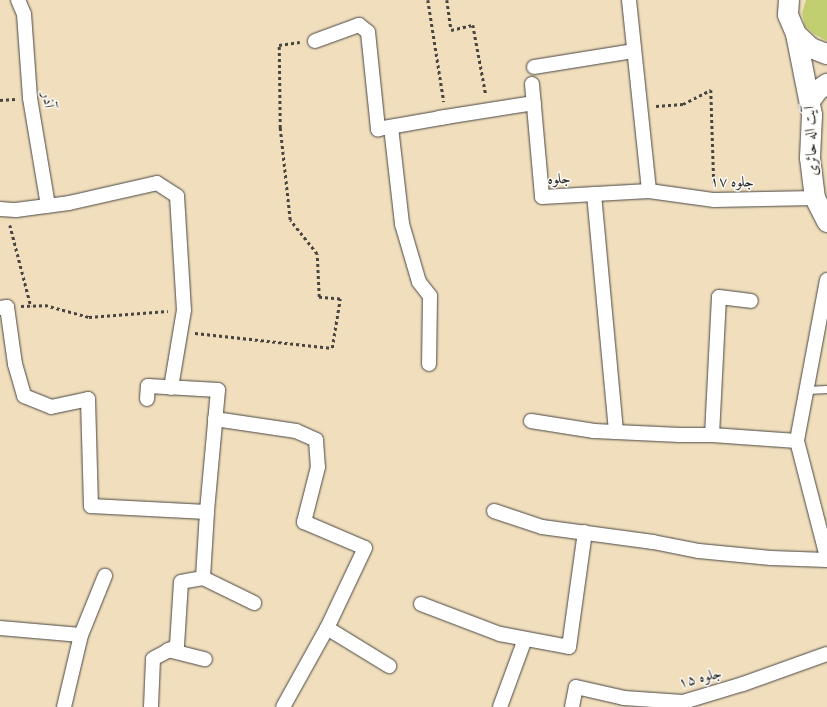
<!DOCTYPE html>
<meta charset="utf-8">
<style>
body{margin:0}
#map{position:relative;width:827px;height:707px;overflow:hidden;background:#f0debd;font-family:"IM FELL English",Amiri,serif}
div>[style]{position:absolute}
.green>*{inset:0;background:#c1cf71}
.path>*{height:2.5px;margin-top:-1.25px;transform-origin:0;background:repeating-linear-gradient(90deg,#494641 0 3px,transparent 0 6px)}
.roads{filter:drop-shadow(0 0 1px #494641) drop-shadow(0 0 1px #494641)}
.lane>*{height:7px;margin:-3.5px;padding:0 3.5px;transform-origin:3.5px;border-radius:3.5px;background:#fff}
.street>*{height:14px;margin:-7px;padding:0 7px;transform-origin:7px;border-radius:7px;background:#fff}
.secondary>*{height:20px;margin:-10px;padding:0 10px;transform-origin:10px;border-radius:10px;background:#fff}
span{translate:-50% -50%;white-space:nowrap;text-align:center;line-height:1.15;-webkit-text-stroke:3px #fdfcf7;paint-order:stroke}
.street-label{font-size:15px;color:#2b2b2b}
</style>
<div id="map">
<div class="green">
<div style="clip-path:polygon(806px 0,827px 0,827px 41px,814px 34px,805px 26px,802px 13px)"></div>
</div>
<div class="path">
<div style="left:428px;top:0;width:103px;rotate:81.1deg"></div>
<div style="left:447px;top:0;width:30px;rotate:82deg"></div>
<div style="left:451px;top:30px;width:23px;rotate:-13deg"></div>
<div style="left:473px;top:25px;width:71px;rotate:79.5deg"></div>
<div style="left:0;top:100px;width:15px;rotate:-4deg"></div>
<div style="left:656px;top:106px;width:27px;rotate:-4deg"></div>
<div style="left:683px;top:104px;width:31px;rotate:-27deg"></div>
<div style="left:711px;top:90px;width:95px;rotate:88.2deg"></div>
<div style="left:10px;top:225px;width:84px;rotate:75.5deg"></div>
<div style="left:21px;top:306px;width:24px;rotate:-2deg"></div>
<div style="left:45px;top:305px;width:46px;rotate:15.3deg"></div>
<div style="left:89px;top:317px;width:79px;rotate:-4.3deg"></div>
<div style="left:195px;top:333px;width:138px;rotate:6.2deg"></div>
<div style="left:332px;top:348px;width:50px;rotate:-80.7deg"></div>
<div style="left:340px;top:299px;width:21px;rotate:-175deg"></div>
<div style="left:319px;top:297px;width:43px;rotate:-92.7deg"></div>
<div style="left:317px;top:254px;width:43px;rotate:-128.5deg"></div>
<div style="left:290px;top:220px;width:93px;rotate:-96.2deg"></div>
<div style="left:280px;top:128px;width:83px;rotate:-90.7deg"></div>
<div style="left:279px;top:45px;width:21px;rotate:-8deg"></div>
</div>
<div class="roads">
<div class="lane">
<div style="left:807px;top:390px;width:20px;rotate:-3deg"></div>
</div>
<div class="street">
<div style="left:18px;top:0;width:15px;rotate:67deg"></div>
<div style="left:24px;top:14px;width:84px;rotate:85.9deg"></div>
<div style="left:30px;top:98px;width:109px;rotate:80.5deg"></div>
<div style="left:629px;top:0;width:192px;rotate:84deg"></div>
<div style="left:315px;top:41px;width:47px;rotate:-20deg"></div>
<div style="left:359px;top:25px;width:11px;rotate:38deg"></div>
<div style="left:368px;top:32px;width:98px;rotate:84.1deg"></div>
<div style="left:378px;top:129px;width:70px;rotate:-9.9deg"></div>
<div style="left:534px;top:67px;width:101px;rotate:-9.1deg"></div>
<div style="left:532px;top:84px;width:113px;rotate:84.9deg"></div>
<div style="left:542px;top:197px;width:107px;rotate:-3.2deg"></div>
<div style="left:649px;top:191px;width:66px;rotate:7.9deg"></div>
<div style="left:714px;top:200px;width:101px;rotate:-1.1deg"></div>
<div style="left:439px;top:118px;width:96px;rotate:-9deg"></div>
<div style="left:391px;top:127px;width:98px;rotate:83.5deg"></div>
<div style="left:402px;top:224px;width:60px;rotate:73.7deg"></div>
<div style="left:419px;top:282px;width:18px;rotate:52deg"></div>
<div style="left:430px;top:296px;width:68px;rotate:90.8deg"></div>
<div style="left:594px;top:194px;width:239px;rotate:84.7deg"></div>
<div style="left:0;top:209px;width:16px;rotate:4deg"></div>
<div style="left:16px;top:210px;width:53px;rotate:-7.5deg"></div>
<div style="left:69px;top:203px;width:90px;rotate:-12.8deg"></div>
<div style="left:157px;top:183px;width:24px;rotate:33deg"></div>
<div style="left:177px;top:196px;width:114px;rotate:86.5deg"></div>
<div style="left:184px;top:310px;width:79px;rotate:99.5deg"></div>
<div style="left:827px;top:280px;width:164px;rotate:100.6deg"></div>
<div style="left:797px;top:441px;width:120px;rotate:75.5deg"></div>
<div style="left:0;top:308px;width:7px;rotate:-8deg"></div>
<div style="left:7px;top:307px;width:58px;rotate:82deg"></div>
<div style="left:15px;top:364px;width:33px;rotate:74deg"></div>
<div style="left:24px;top:396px;width:29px;rotate:22deg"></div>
<div style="left:51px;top:407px;width:38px;rotate:-12deg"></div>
<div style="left:88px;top:399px;width:107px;rotate:88.4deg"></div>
<div style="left:91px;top:506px;width:116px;rotate:3deg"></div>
<div style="left:207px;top:512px;width:66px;rotate:93.5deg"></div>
<div style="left:203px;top:578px;width:22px;rotate:170deg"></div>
<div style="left:181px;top:582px;width:64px;rotate:93.6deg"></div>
<div style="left:177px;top:646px;width:27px;rotate:152deg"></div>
<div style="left:153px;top:659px;width:48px;rotate:92.4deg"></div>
<div style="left:147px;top:399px;width:13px;rotate:-86deg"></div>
<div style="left:148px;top:386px;width:70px;rotate:3.3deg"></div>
<div style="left:218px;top:390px;width:122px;rotate:95.2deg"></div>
<div style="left:215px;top:419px;width:82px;rotate:8.4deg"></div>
<div style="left:296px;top:431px;width:22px;rotate:24deg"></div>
<div style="left:316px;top:440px;width:27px;rotate:86deg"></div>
<div style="left:318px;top:467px;width:57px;rotate:104.3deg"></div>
<div style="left:304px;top:522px;width:66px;rotate:23.1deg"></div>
<div style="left:365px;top:548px;width:89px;rotate:115.4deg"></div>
<div style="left:327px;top:628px;width:90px;rotate:119.1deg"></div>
<div style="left:531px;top:421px;width:64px;rotate:9deg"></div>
<div style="left:594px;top:431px;width:86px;rotate:2.7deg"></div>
<div style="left:680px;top:435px;width:32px"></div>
<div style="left:712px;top:435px;width:85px;rotate:4deg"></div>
<div style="left:712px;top:435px;width:138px;rotate:-87.1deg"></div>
<div style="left:719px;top:297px;width:32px;rotate:7deg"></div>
<div style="left:494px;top:511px;width:51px;rotate:18.4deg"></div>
<div style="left:542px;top:527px;width:112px;rotate:7.7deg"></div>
<div style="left:653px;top:542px;width:47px;rotate:11.1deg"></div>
<div style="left:699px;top:551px;width:72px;rotate:5.6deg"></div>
<div style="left:771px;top:558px;width:56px;rotate:2deg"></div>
<div style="left:203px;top:578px;width:57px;rotate:26.1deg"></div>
<div style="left:421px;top:604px;width:85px;rotate:20.8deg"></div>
<div style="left:500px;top:634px;width:70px;rotate:10.7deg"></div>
<div style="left:569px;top:647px;width:116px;rotate:-82.1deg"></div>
<div style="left:0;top:628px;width:81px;rotate:4.9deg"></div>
<div style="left:327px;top:628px;width:73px;rotate:31.5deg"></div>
<div style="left:168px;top:650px;width:38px;rotate:14deg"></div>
<div style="left:64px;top:707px;width:74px;rotate:-76.7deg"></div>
<div style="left:81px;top:635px;width:64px;rotate:-67.9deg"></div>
<div style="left:500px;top:707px;width:72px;rotate:-69.8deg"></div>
<div style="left:572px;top:707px;width:20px;rotate:-79deg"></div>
<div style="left:576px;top:687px;width:49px;rotate:12.9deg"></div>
<div style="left:624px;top:698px;width:59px;rotate:3.9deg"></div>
<div style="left:683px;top:702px;width:63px;rotate:-16.7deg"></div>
<div style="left:743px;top:684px;width:89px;rotate:-19.7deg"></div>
</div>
<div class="secondary">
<div style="left:789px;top:0;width:15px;rotate:94deg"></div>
<div style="left:788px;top:15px;width:21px;rotate:67deg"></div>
<div style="left:796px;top:34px;width:21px;rotate:43deg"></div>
<div style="left:811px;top:48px;width:17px;rotate:21deg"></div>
<div style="left:796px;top:34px;width:83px;rotate:78.8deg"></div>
<div style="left:812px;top:115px;width:43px;rotate:92.7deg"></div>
<div style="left:810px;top:158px;width:40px;rotate:82.9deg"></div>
<div style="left:815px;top:198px;width:27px;rotate:63deg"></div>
<div style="left:810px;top:101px;width:14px;rotate:-54deg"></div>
<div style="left:818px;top:90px;width:11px;rotate:-34deg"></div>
</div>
</div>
<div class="street-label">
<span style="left:48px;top:100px;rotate:82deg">آذر</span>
<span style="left:811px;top:141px;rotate:-93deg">آیت اله حائری</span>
<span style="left:559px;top:179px;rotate:-2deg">جلوه</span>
<span style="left:732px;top:182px;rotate:1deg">جلوه ۱۷</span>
<span style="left:700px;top:678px;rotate:-14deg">جلوه ۱۵</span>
</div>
</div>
